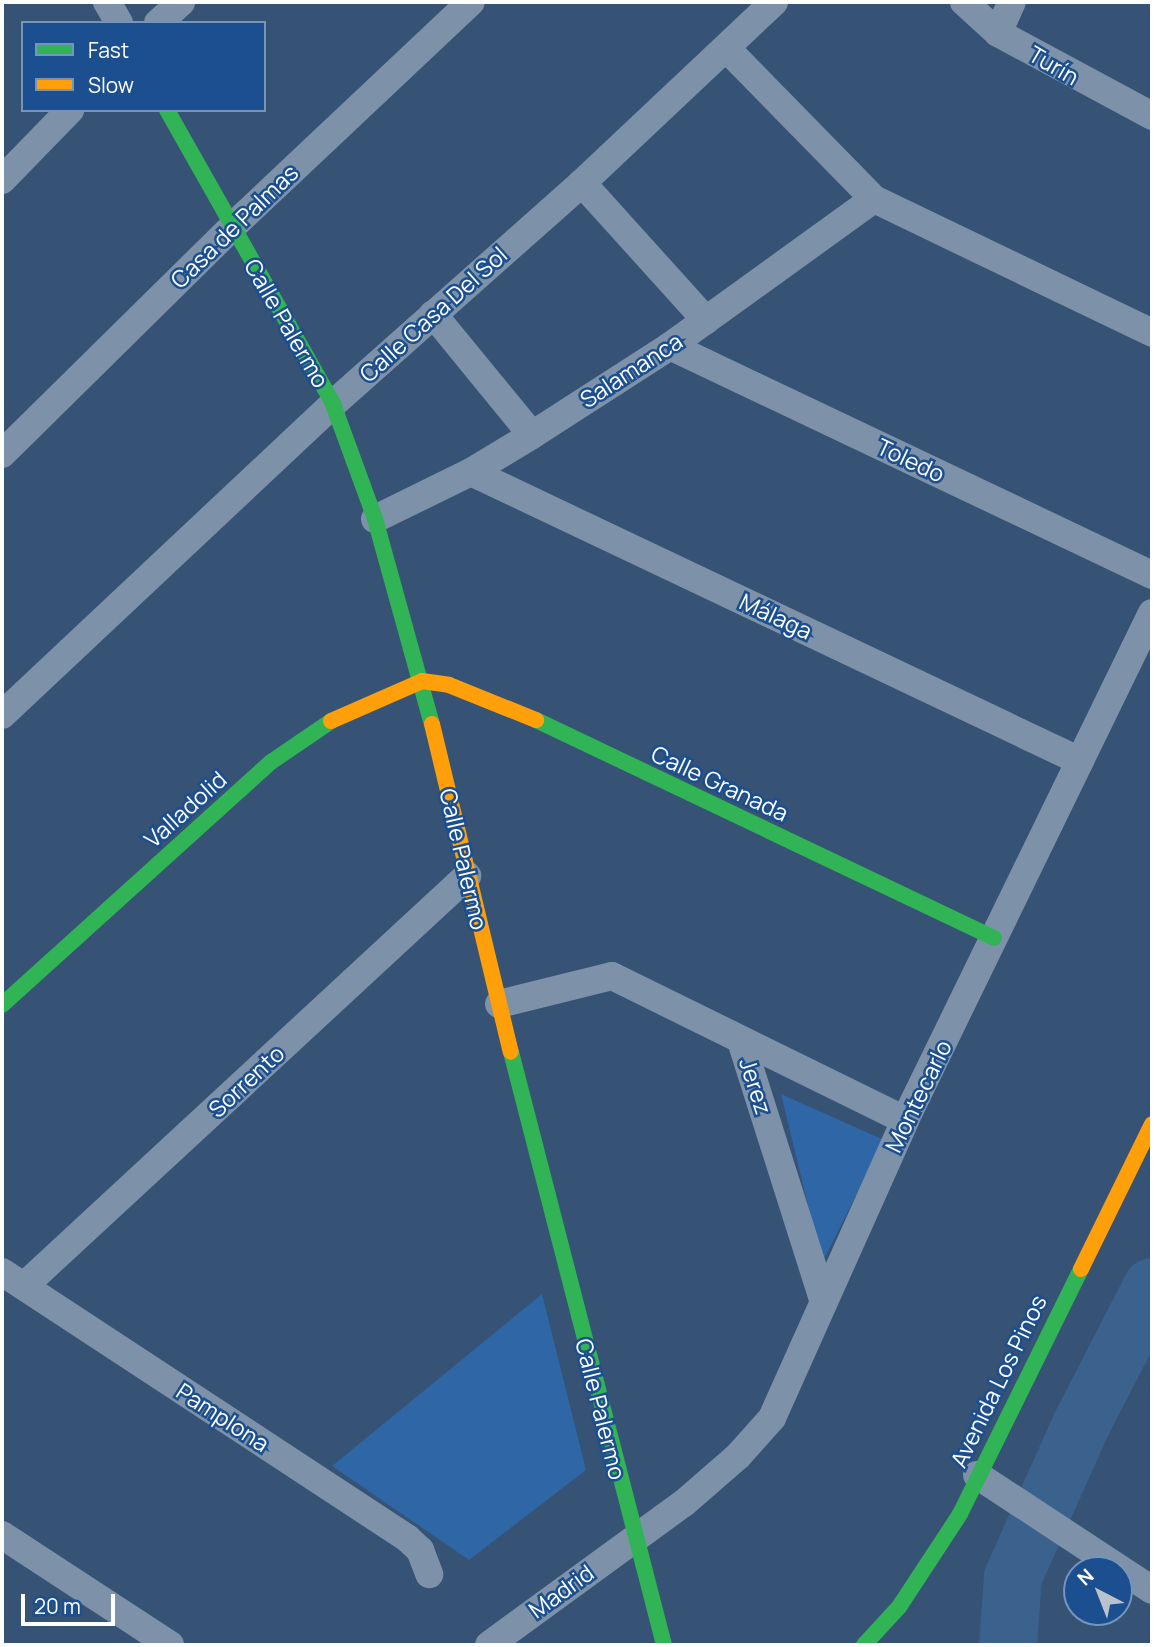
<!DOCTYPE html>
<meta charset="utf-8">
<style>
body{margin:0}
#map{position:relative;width:1154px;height:1647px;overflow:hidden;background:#365274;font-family:Manrope,sans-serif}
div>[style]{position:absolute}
.green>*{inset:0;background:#2f66a5}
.river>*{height:58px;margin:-29px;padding:0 29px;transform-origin:29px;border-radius:29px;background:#3b618d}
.street>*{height:28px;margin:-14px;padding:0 14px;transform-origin:14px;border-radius:14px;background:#7d92a8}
.fast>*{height:16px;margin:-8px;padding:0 8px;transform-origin:8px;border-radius:8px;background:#30b455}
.slow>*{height:16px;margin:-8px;padding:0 8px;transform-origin:8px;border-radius:8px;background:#ff9f0a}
span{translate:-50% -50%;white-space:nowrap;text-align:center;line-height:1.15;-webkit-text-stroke:5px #1b4f8f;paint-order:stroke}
.street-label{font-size:23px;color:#fff}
.frame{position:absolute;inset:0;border:4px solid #fff;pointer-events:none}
.legend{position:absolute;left:21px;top:21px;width:245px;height:91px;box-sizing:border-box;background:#1b4f8f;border:2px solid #7695bc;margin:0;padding:9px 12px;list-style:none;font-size:21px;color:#fff}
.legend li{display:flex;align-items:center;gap:14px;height:35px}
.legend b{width:35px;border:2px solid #7695bc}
.north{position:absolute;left:1063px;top:1556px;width:70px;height:70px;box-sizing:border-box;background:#1b4f8f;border:2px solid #7695bc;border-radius:50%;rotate:318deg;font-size:19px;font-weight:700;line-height:28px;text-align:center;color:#fff}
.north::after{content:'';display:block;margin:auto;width:24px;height:32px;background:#b9c2ce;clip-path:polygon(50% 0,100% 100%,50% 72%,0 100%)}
.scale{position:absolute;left:21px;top:1594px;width:94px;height:32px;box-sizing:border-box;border:4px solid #fff;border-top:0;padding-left:9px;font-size:21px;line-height:24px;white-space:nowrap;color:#fff;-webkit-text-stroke:5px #1b4f8f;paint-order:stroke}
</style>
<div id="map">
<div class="green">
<div style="clip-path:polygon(781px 1094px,884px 1140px,822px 1263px)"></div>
<div style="clip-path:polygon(542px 1294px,586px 1470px,469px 1560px,332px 1466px)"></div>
</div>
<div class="river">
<div style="left:1008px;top:1645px;width:68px;rotate:-85.8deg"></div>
<div style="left:1013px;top:1577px;width:167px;rotate:-65.9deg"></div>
<div style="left:1081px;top:1425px;width:155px;rotate:-62.8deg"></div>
</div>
<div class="street">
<div style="left:107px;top:2px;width:24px;rotate:60deg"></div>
<div style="left:964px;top:2px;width:46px;rotate:42.4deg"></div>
<div style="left:998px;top:33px;width:175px;rotate:28.3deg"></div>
<div style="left:158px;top:23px;width:31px;rotate:-42deg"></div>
<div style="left:998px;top:33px;width:34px;rotate:-66deg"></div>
<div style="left:727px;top:49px;width:210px;rotate:45.6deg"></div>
<div style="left:874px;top:199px;width:309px;rotate:25.7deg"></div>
<div style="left:2px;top:180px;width:98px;rotate:-45.8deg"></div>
<div style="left:582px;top:183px;width:185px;rotate:47.9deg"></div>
<div style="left:433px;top:314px;width:156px;rotate:50.7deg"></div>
<div style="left:670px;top:346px;width:534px;rotate:25.41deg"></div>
<div style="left:2px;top:454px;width:323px;rotate:-44.6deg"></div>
<div style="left:232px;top:227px;width:328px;rotate:-43.3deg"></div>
<div style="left:471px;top:472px;width:674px;rotate:25.39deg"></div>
<div style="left:375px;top:519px;width:107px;rotate:-26.1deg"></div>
<div style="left:471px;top:472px;width:71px;rotate:-31.2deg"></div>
<div style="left:532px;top:435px;width:164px;rotate:-32.8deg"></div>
<div style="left:670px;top:346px;width:251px;rotate:-35.8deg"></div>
<div style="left:2px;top:715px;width:454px;rotate:-43.2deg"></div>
<div style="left:333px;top:404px;width:333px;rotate:-41.6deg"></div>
<div style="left:582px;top:183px;width:264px;rotate:-43.3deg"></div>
<div style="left:499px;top:1004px;width:116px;rotate:-13.9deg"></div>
<div style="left:612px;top:976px;width:326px;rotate:26.2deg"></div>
<div style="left:742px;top:1044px;width:268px;rotate:72.4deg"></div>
<div style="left:2px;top:1272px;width:485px;rotate:33.3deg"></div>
<div style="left:407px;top:1538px;width:18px;rotate:43deg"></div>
<div style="left:420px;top:1550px;width:26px;rotate:69deg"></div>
<div style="left:24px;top:1286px;width:604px;rotate:-42.78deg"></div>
<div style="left:977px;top:1475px;width:209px;rotate:33.3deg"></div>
<div style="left:2px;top:1535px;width:201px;rotate:33.2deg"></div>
<div style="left:489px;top:1645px;width:241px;rotate:-36.1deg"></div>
<div style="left:684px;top:1503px;width:72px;rotate:-41deg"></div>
<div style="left:738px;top:1456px;width:51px;rotate:-48.2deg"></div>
<div style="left:772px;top:1418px;width:326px;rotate:-65.9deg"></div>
<div style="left:905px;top:1120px;width:564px;rotate:-64.03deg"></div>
</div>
<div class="fast">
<div style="left:167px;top:110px;width:338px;rotate:60.5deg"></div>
<div style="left:333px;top:404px;width:122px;rotate:69.9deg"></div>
<div style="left:375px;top:519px;width:213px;rotate:74.5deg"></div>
<div style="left:536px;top:720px;width:507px;rotate:25.45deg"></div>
<div style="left:2px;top:1005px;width:363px;rotate:-42.1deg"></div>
<div style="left:271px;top:762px;width:73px;rotate:-34.3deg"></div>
<div style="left:511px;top:1052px;width:612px;rotate:75.53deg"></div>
<div style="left:864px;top:1645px;width:52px;rotate:-47.4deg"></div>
<div style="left:899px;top:1607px;width:111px;rotate:-56.7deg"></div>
<div style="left:960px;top:1514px;width:273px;rotate:-63.7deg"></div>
</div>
<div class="slow">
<div style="left:331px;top:721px;width:99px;rotate:-23.7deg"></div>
<div style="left:422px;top:681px;width:27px;rotate:8deg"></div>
<div style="left:449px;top:685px;width:94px;rotate:21.9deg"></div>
<div style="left:432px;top:724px;width:337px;rotate:76.5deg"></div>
<div style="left:1081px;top:1269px;width:161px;rotate:-63.9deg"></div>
</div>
<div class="street-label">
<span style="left:1054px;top:65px;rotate:30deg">Turín</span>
<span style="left:234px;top:226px;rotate:-44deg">Casa de Palmas</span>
<span style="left:433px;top:314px;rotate:-42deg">Calle Casa Del Sol</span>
<span style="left:287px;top:323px;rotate:60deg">Calle Palermo</span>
<span style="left:631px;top:370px;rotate:-33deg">Salamanca</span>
<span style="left:911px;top:460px;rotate:25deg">Toledo</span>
<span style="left:776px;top:616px;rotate:25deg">Málaga</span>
<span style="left:720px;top:783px;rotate:25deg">Calle Granada</span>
<span style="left:185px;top:809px;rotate:-42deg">Valladolid</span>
<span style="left:464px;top:859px;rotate:77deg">Calle Palermo</span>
<span style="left:246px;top:1081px;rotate:-43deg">Sorrento</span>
<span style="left:756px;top:1086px;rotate:72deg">Jerez</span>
<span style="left:918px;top:1096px;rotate:-64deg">Montecarlo</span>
<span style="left:998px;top:1381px;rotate:-64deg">Avenida Los Pinos</span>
<span style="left:601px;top:1409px;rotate:76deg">Calle Palermo</span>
<span style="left:223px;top:1417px;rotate:33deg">Pamplona</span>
<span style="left:561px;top:1591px;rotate:-36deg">Madrid</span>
</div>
<div class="frame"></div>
<ul class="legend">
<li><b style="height:9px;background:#30b455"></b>Fast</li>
<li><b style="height:9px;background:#ff9f0a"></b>Slow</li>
</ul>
<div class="north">N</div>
<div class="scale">20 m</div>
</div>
